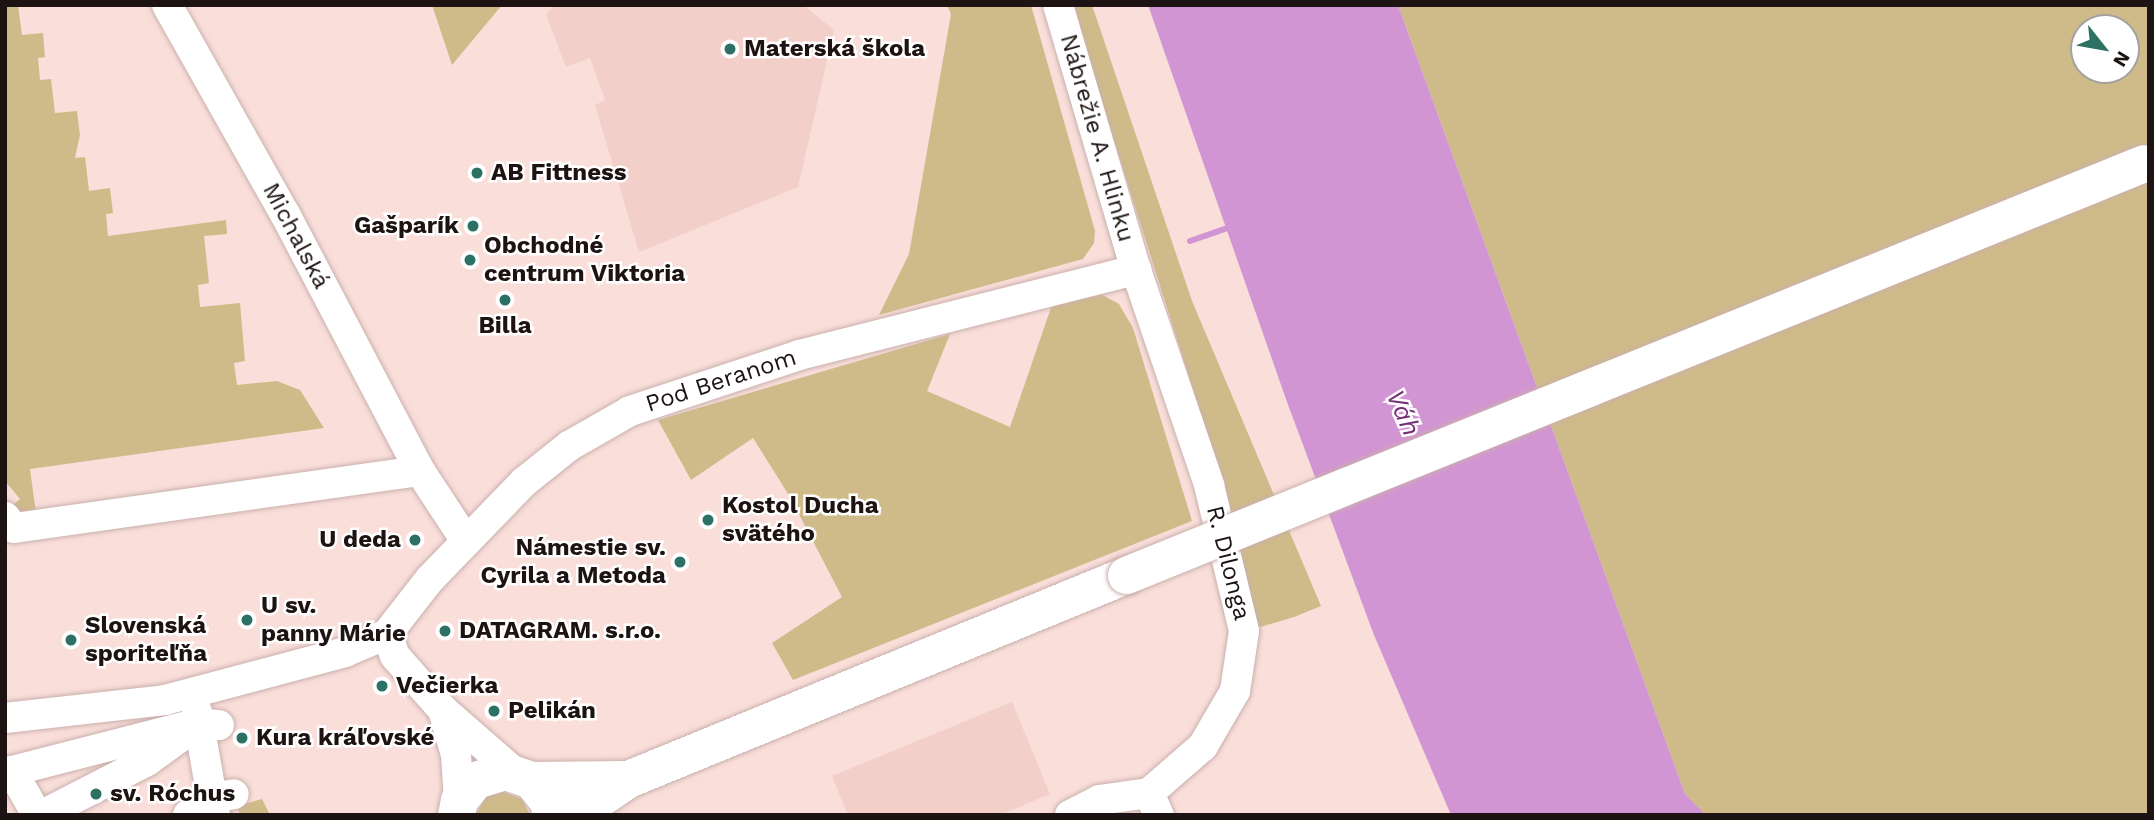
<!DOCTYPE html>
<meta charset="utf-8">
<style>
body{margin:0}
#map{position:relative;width:2154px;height:820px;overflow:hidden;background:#f9deda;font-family:"Work Sans",sans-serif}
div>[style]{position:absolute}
.built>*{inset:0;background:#f3cfca}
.green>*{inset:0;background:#cfbb89}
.water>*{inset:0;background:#d295d3}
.stream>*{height:6px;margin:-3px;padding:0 3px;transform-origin:3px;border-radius:3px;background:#d295d3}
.roads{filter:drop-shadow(0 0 2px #cab0ac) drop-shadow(0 0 2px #cab0ac)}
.minor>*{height:30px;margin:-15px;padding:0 15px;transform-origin:15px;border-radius:15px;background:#fff}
.major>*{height:37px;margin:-18.5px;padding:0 18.5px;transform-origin:18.5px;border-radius:18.5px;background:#fff}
.bridges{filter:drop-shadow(0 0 2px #cab0ac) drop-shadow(0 0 2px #cab0ac)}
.major-bridge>*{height:37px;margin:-18.5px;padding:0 18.5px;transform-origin:18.5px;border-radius:18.5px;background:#fff}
.dots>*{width:19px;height:19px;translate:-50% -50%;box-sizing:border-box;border:4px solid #fff;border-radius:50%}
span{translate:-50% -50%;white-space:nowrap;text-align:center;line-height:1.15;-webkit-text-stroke:5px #fff;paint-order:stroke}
.poi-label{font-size:24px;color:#1c1312;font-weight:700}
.left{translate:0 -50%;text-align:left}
.right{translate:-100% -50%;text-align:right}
.street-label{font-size:24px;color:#1c1312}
.water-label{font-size:26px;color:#752d77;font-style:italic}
.frame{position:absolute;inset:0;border:7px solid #1c1312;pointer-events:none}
.north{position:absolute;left:2070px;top:14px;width:70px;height:70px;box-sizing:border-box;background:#fff;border:2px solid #a4a1a0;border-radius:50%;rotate:121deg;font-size:19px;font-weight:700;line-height:28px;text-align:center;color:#1c1312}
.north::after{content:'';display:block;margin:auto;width:24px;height:32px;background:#2d7165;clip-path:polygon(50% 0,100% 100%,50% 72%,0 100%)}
</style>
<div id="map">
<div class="built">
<div style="clip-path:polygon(554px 5px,803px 5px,834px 30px,798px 187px,639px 252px,595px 105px,605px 100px,590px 58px,566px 67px,546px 15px)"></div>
<div style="clip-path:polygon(1012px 702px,1050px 794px,1000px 815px,848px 815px,832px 776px)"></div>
</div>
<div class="green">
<div style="clip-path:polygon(5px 5px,18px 5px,22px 35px,43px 33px,45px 57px,38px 58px,40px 80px,51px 79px,55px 113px,77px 111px,80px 135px,75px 158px,85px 157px,89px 191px,110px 188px,113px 213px,106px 214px,108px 236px,226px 220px,227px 234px,204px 236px,209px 283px,198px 285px,200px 307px,240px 303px,245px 361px,234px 363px,237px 385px,277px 381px,300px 390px,324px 428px,30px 469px,36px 513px,14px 516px,8px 509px,20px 499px,5px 481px)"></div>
<div style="clip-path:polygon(432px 5px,502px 5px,452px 65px)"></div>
<div style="clip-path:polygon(947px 5px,1031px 5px,1095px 231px,1094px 243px,1083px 259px,879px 315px,909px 254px,951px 14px)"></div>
<div style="clip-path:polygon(1071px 5px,1092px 5px,1192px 301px,1321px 606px,1294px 617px,1257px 628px,1224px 487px)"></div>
<div style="clip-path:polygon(evenodd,1398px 5px,2149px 5px,2149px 815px,1706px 815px,1685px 794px,1398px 5px,2084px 28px,2126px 28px,2126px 70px,2084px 70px,2084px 28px)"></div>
<div style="clip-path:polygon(1097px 292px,1119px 304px,1133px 328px,1192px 521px,793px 680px,772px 643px,842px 597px,790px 497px,753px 438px,691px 480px,658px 420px,950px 334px,927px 391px,1010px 427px,1054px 299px)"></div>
<div style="clip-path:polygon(501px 791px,522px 799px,530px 815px,476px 815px,486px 796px)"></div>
<div style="clip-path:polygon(262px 799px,270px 815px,240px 815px,237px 806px)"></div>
</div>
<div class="water">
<div style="clip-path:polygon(1148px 5px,1398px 5px,1685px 794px,1706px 815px,1451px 815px,1374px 635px,1287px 402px)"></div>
</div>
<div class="stream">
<div style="left:1190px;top:241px;width:37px;rotate:-19deg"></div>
</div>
<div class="roads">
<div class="minor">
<div style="left:167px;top:5px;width:240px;rotate:60.6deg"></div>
<div style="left:285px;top:214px;width:290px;rotate:62.3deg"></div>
<div style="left:420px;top:471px;width:84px;rotate:56.7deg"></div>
<div style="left:1058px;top:5px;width:276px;rotate:73.6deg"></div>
<div style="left:1136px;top:270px;width:227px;rotate:71.2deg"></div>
<div style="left:1209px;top:485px;width:150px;rotate:76.5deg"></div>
<div style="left:1244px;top:631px;width:61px;rotate:98.5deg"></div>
<div style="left:1235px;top:691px;width:64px;rotate:120.2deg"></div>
<div style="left:1203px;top:746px;width:72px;rotate:139deg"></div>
<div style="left:1149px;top:793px;width:24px;rotate:66deg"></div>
<div style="left:5px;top:517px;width:14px;rotate:51deg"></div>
<div style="left:14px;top:528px;width:410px;rotate:-8deg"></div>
<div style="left:387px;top:634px;width:23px;rotate:70deg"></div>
<div style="left:395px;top:656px;width:72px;rotate:48.4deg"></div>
<div style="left:443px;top:710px;width:94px;rotate:41.1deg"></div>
<div style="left:443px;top:710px;width:47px;rotate:73.9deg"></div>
<div style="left:456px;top:755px;width:45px;rotate:86.2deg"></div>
<div style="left:197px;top:712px;width:105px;rotate:80.1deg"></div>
<div style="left:5px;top:718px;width:161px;rotate:-6.4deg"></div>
<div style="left:165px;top:700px;width:186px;rotate:-14.9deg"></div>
<div style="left:345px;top:652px;width:46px;rotate:-23.2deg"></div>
<div style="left:387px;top:634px;width:70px;rotate:-52deg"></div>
<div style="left:430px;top:579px;width:135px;rotate:-45.9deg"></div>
<div style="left:524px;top:482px;width:58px;rotate:-38.7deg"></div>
<div style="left:569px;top:446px;width:70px;rotate:-29.8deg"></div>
<div style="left:630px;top:411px;width:178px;rotate:-18.3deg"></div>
<div style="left:799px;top:355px;width:348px;rotate:-14.2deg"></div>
<div style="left:12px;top:771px;width:193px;rotate:-14.4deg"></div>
<div style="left:199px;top:723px;width:20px;rotate:6deg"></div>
<div style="left:5px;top:773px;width:7px;rotate:-16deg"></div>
<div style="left:12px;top:771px;width:51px;rotate:60.4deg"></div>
<div style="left:42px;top:815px;width:118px;rotate:-27.2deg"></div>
<div style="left:147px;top:761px;width:49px;rotate:-35.9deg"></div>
<div style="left:188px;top:815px;width:29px;rotate:-35deg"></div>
<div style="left:212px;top:798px;width:22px;rotate:-10deg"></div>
<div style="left:1070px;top:815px;width:33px;rotate:-27deg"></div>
<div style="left:1099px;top:800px;width:50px;rotate:-8deg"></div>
</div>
<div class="major">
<div style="left:531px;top:780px;width:97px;rotate:-0.6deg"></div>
<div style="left:456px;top:815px;width:15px;rotate:-79deg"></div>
<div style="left:459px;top:800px;width:26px;rotate:-51deg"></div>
<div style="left:475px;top:780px;width:31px;rotate:-17deg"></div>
<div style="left:505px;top:771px;width:28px;rotate:19deg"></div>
<div style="left:531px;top:780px;width:27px;rotate:51deg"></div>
<div style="left:548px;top:801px;width:14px;rotate:78deg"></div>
<div style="left:575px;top:815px;width:64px;rotate:-34.2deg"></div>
<div style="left:628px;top:779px;width:538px;rotate:-22.28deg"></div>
</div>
</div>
<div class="bridges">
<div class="major-bridge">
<div style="left:1126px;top:575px;width:1098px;rotate:-22.03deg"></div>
</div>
</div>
<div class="dots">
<div style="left:730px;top:49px;background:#2d7165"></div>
<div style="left:477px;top:173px;background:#2d7165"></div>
<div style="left:473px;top:226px;background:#2d7165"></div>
<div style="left:470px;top:260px;background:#2d7165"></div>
<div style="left:505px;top:300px;background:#2d7165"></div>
<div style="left:708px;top:520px;background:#2d7165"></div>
<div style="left:415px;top:540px;background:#2d7165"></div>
<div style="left:680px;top:562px;background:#2d7165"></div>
<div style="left:247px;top:620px;background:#2d7165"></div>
<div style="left:445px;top:631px;background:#2d7165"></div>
<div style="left:71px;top:640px;background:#2d7165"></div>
<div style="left:382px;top:686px;background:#2d7165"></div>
<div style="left:494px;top:711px;background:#2d7165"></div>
<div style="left:242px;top:738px;background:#2d7165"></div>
<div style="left:96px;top:794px;background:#2d7165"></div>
</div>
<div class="poi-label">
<span class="left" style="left:744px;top:49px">Materská škola</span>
<span class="left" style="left:491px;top:173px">AB Fittness</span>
<span class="right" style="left:459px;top:226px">Gašparík</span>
<span class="left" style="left:484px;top:260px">Obchodné<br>centrum Viktoria</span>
<span style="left:505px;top:326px">Billa</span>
<span class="left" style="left:722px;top:520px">Kostol Ducha<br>svätého</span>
<span class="right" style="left:401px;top:540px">U deda</span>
<span class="right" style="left:666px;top:562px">Námestie sv.<br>Cyrila a Metoda</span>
<span class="left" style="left:261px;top:620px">U sv.<br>panny Márie</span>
<span class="left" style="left:85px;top:640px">Slovenská<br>sporiteľňa</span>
<span class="left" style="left:459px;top:631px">DATAGRAM. s.r.o.</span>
<span class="left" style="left:396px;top:686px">Večierka</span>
<span class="left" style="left:508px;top:711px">Pelikán</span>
<span class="left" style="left:256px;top:738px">Kura kráľovské</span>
<span class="left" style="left:110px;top:794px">sv. Róchus</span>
</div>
<div class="street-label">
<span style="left:1097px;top:138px;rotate:74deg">Nábrežie A. Hlinku</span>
<span style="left:296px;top:236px;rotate:62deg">Michalská</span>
<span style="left:721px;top:381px;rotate:-18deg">Pod Beranom</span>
<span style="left:1228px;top:563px;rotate:76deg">R. Dilonga</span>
</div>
<div class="water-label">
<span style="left:1403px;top:413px;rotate:66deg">Váh</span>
</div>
<div class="frame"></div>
<div class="north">N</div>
</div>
